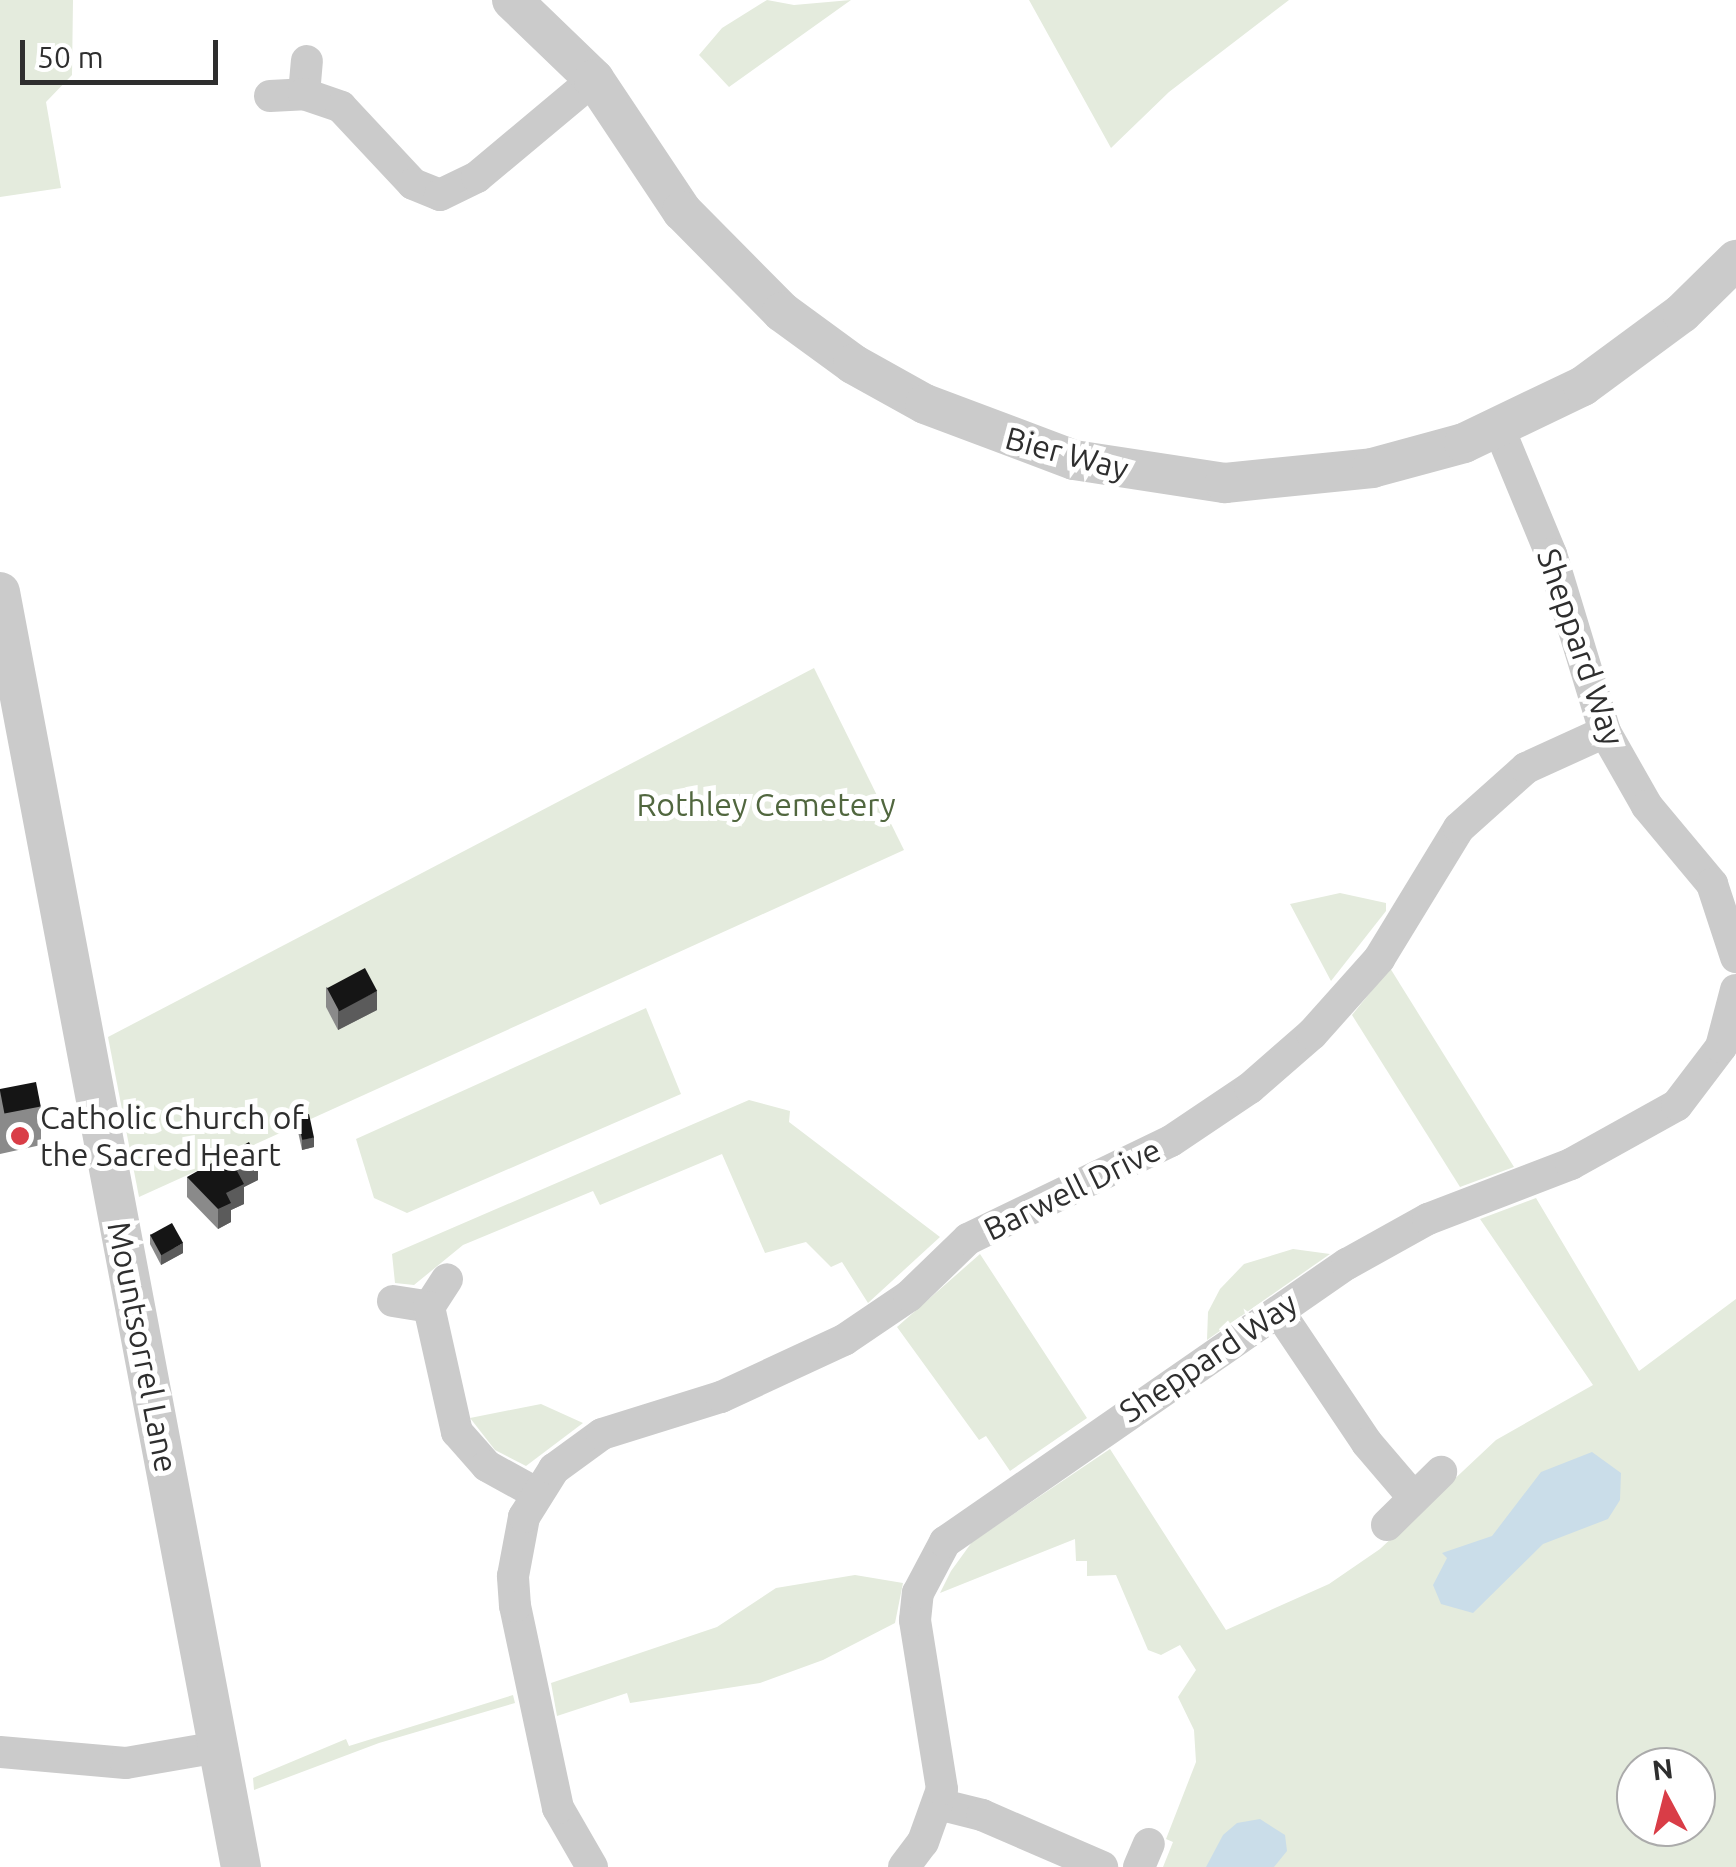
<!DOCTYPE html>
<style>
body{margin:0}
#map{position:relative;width:1736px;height:1867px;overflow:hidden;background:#fff;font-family:Ubuntu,sans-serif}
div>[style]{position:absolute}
.green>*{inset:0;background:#e4ebdd}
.water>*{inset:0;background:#cadde9}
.minor>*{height:32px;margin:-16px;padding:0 16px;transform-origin:16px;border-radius:16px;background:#cbcbcb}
.tertiary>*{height:40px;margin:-20px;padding:0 20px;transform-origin:20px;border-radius:20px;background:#cbcbcb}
.wall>*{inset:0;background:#8a8a8a}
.shaded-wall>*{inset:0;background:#5b5b5b}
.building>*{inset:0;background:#151515;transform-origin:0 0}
.dots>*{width:28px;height:28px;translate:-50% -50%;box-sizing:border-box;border:5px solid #fff;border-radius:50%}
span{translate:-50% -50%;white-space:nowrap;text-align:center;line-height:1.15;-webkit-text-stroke:10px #fff;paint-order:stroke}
.street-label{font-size:32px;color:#2e2e2e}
.park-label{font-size:32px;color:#51673f}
.poi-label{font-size:32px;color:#2e2e2e}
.left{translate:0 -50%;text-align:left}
.north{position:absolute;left:1616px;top:1747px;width:100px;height:100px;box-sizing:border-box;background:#fff;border:2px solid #ababab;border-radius:50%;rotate:353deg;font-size:28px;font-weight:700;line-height:40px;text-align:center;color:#2e2e2e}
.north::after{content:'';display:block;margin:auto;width:35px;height:45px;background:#d93d47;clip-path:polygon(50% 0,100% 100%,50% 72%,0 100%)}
.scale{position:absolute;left:20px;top:40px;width:198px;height:45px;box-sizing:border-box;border:5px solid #2e2e2e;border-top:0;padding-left:12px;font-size:30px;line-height:35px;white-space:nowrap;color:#2e2e2e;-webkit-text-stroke:8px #fff;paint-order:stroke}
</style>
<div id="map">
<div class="green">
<div style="clip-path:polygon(0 0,73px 0,72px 75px,46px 102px,61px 188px,0 197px)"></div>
<div style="clip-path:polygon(767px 0,794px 5px,851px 0,729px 87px,699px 55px,722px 28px)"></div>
<div style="clip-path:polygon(1029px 0,1289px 0,1169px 92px,1111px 148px)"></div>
<div style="clip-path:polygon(814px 668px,904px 850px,139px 1197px,108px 1037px)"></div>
<div style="clip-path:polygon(1340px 893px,1386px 903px,1386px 911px,1331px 981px,1290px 904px)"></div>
<div style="clip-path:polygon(1390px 968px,1514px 1167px,1460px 1187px,1352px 1015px)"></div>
<div style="clip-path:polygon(646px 1008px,681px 1094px,407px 1213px,374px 1198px,356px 1139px)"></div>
<div style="clip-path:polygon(749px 1100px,790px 1111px,789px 1122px,940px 1237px,868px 1303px,842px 1262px,831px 1267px,806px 1242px,765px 1253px,722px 1154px,600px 1205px,593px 1191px,463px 1245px,414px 1285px,395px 1283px,392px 1254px)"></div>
<div style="clip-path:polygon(evenodd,1536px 1198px,1639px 1371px,1736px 1299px,1736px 1867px,1163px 1867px,1173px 1842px,1166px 1839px,1196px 1762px,1194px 1730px,1178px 1697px,1196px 1670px,1180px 1645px,1161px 1655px,1148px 1650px,1116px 1575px,1087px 1576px,1087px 1561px,1076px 1561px,1075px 1539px,940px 1593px,951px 1571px,972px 1542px,1110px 1449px,1226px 1630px,1329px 1584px,1380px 1549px,1496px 1440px,1593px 1385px,1480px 1219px,1536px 1198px,1636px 1767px,1696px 1767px,1696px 1827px,1636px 1827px,1636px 1767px)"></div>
<div style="clip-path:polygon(1293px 1249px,1330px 1254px,1207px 1340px,1208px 1312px,1220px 1289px,1244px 1264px)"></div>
<div style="clip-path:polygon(980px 1254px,1087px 1418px,1010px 1471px,986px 1436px,979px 1440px,897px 1327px)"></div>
<div style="clip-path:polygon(541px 1404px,583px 1423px,526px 1466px,495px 1450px,470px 1418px)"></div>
<div style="clip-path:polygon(855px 1575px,903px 1583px,895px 1623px,823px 1660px,760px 1683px,630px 1703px,627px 1693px,557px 1716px,551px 1683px,717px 1627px,776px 1588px)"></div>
<div style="clip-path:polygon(513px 1695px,515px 1703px,379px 1743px,254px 1790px,253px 1778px,346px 1739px,349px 1746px)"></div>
</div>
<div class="water">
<div style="clip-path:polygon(1592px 1452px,1621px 1473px,1620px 1500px,1608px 1519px,1543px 1544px,1473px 1613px,1441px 1604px,1433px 1585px,1447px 1558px,1442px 1553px,1492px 1536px,1541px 1472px)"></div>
<div style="clip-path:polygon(1260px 1819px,1285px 1835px,1287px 1851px,1274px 1867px,1206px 1867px,1223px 1835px,1237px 1823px)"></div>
</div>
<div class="minor">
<div style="left:304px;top:94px;width:33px;rotate:-85deg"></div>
<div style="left:270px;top:96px;width:34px;rotate:-3deg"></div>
<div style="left:304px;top:94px;width:39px;rotate:19deg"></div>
<div style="left:341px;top:107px;width:105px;rotate:46.9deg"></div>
<div style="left:413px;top:184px;width:29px;rotate:22deg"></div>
<div style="left:440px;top:195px;width:41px;rotate:-25.9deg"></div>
<div style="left:477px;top:177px;width:153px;rotate:-39.9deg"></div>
<div style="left:1500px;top:431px;width:133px;rotate:67.5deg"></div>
<div style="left:1551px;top:554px;width:186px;rotate:73.1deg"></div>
<div style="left:1605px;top:732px;width:85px;rotate:60.4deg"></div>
<div style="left:1647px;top:806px;width:102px;rotate:50.2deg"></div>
<div style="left:1712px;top:884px;width:77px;rotate:71.8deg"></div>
<div style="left:393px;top:1301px;width:36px;rotate:9deg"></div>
<div style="left:429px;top:1307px;width:33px;rotate:-57deg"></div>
<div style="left:429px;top:1307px;width:128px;rotate:77.4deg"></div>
<div style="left:457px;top:1432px;width:45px;rotate:48.6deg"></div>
<div style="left:487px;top:1466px;width:56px;rotate:28.9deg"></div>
<div style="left:1279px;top:1312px;width:158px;rotate:56.1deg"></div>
<div style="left:1367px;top:1443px;width:72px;rotate:49.5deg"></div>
<div style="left:1387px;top:1525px;width:76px;rotate:-44.5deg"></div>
<div style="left:0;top:1752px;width:126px;rotate:5deg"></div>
<div style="left:126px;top:1763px;width:94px;rotate:-9.8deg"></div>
<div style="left:938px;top:1804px;width:45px;rotate:14deg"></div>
<div style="left:982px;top:1815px;width:131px;rotate:23.4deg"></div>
<div style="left:592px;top:1867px;width:68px;rotate:-120deg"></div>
<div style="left:558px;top:1808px;width:207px;rotate:-102deg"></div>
<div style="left:515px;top:1606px;width:30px;rotate:-94deg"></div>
<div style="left:513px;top:1576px;width:60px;rotate:-79.4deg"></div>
<div style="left:524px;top:1517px;width:57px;rotate:-58deg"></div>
<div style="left:554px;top:1469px;width:59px;rotate:-36.1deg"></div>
<div style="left:602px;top:1434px;width:125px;rotate:-17.3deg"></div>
<div style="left:721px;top:1397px;width:136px;rotate:-24.9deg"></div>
<div style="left:844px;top:1340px;width:78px;rotate:-34.1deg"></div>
<div style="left:909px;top:1296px;width:82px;rotate:-44deg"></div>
<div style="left:968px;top:1239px;width:225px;rotate:-25.8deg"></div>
<div style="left:1171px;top:1141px;width:95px;rotate:-33.9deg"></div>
<div style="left:1250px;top:1088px;width:82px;rotate:-41.1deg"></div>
<div style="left:1312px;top:1034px;width:101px;rotate:-48.2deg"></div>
<div style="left:1379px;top:959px;width:153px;rotate:-58.6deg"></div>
<div style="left:1459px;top:828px;width:90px;rotate:-41.8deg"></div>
<div style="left:1526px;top:768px;width:87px;rotate:-24.5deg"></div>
<div style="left:904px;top:1867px;width:31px;rotate:-53deg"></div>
<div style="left:923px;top:1842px;width:56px;rotate:-70.3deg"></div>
<div style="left:942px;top:1789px;width:171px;rotate:-99.1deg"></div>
<div style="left:915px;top:1620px;width:27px;rotate:-84deg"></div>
<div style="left:918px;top:1593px;width:58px;rotate:-62.1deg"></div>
<div style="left:945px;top:1542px;width:489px;rotate:-34.7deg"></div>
<div style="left:1347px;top:1264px;width:93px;rotate:-29.1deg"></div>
<div style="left:1428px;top:1219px;width:153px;rotate:-21deg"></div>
<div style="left:1571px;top:1164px;width:121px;rotate:-29.1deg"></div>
<div style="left:1677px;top:1105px;width:73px;rotate:-52.8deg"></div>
<div style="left:1721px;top:1047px;width:59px;rotate:-75.3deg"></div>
<div style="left:1139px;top:1867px;width:25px;rotate:-67deg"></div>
</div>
<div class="tertiary">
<div style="left:512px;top:0;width:114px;rotate:43.9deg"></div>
<div style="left:594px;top:79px;width:159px;rotate:56.3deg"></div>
<div style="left:682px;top:211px;width:142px;rotate:45.3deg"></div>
<div style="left:782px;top:312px;width:88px;rotate:36.2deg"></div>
<div style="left:853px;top:364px;width:82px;rotate:29.1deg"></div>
<div style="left:925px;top:404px;width:159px;rotate:20.6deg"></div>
<div style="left:1074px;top:460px;width:153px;rotate:8.7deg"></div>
<div style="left:1225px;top:483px;width:148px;rotate:-5.8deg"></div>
<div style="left:1372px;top:468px;width:95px;rotate:-15.2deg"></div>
<div style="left:1464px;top:443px;width:132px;rotate:-25.6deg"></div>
<div style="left:1583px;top:386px;width:123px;rotate:-36.4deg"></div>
<div style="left:1682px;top:313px;width:76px;rotate:-44.5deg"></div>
<div style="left:0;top:592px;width:1298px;rotate:79.3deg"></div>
</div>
<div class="wall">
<div style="clip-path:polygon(326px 987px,377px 1010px,338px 1030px,326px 1007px)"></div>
<div style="clip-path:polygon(0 1089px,41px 1107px,41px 1145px,0 1154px)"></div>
<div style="clip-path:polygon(297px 1117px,314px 1147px,302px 1150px,297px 1127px)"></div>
<div style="clip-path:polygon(187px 1177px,258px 1180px,244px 1187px,244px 1204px,231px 1210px,231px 1222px,218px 1229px,187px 1197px)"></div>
<div style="clip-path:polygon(150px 1234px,183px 1253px,161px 1265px,150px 1244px)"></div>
</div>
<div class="shaded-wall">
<div style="clip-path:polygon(377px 991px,377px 1010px,338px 1030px,338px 1010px)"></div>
<div style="clip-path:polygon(314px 1137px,314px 1147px,302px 1150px,302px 1140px)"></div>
<div style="clip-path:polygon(258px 1160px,258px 1180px,244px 1187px,244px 1204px,231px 1210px,231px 1222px,218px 1229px,218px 1209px,237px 1171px)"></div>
<div style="clip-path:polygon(183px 1243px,183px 1253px,161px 1265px,161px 1255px)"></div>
</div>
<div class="building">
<div style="left:365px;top:968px;width:26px;height:43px;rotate:62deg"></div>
<div style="left:36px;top:1082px;width:25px;height:37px;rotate:79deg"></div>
<div style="left:309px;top:1114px;width:24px;height:12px;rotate:78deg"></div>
<div style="clip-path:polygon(249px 1142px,258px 1160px,237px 1171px,244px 1184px,226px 1193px,231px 1203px,218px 1209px,187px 1177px)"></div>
<div style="left:172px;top:1223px;width:23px;height:25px;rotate:61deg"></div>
</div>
<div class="dots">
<div style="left:20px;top:1136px;background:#d93d47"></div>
</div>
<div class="street-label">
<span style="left:1067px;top:453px;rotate:15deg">Bier Way</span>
<span style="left:1581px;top:647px;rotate:71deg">Sheppard Way</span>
<span style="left:1072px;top:1189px;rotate:-26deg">Barwell Drive</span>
<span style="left:143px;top:1347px;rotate:79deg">Mountsorrel Lane</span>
<span style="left:1208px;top:1357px;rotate:-34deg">Sheppard Way</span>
</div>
<div class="park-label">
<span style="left:766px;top:804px">Rothley Cemetery</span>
</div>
<div class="poi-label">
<span class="left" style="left:40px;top:1136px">Catholic Church of<br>the Sacred Heart</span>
</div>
<div class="north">N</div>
<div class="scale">50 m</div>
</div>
